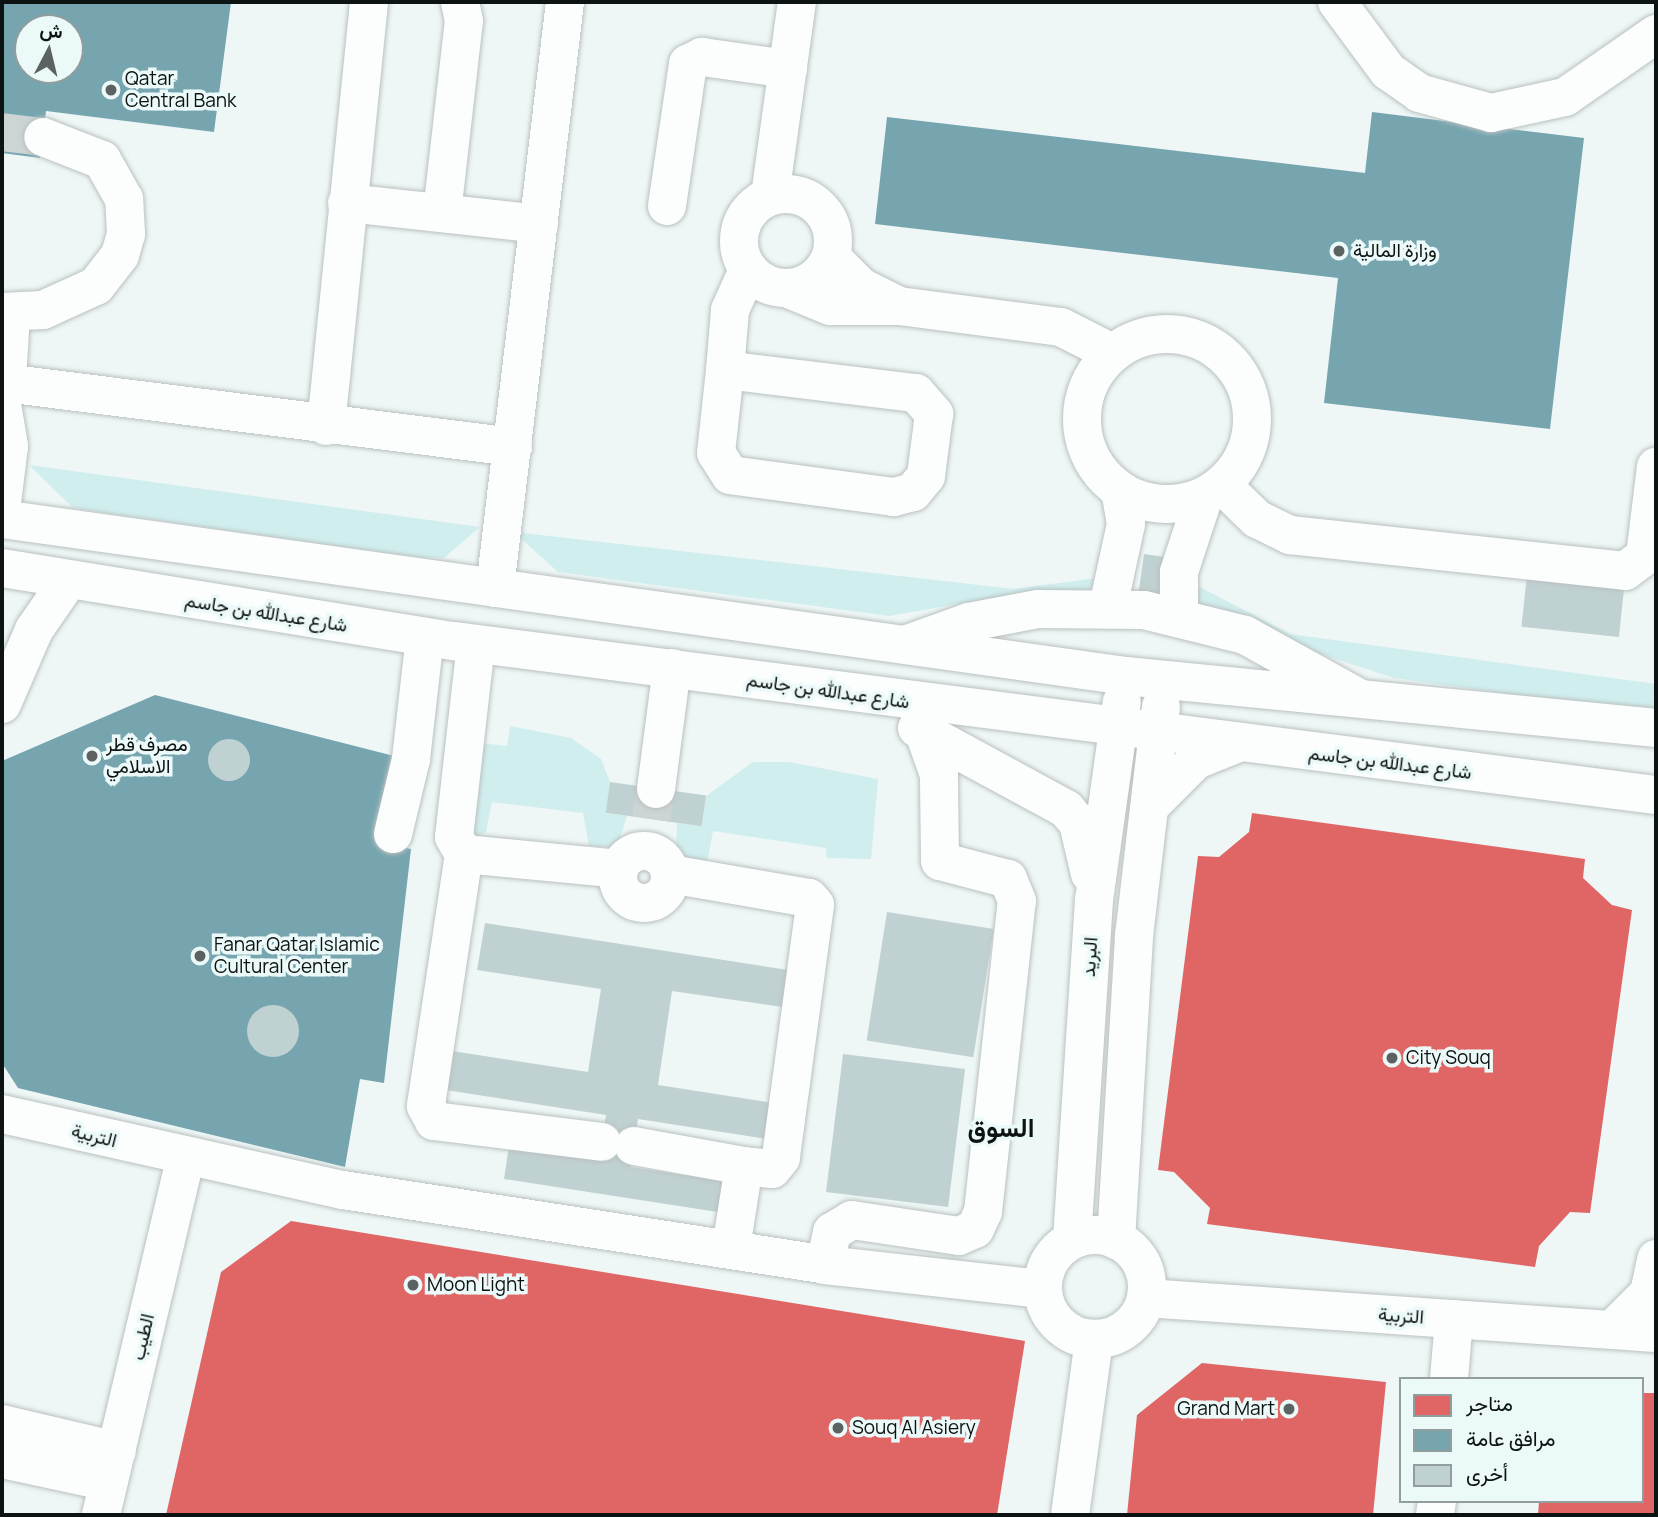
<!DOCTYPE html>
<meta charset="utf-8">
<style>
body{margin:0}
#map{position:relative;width:1658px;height:1517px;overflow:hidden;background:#eef6f6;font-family:Manrope,Vazirmatn,sans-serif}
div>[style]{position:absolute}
.green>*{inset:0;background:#d1eeee}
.shops>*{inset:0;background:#e06666}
.public>*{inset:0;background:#76a5af}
.building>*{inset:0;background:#c0d1d1;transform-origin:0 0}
.round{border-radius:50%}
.minor-tunnel>*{height:38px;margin-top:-19px;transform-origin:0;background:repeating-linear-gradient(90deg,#ccd4d4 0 38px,transparent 0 57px)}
.roads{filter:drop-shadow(0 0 2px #bac0c0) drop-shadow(0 0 2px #bac0c0)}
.minor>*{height:38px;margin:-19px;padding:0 19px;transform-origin:19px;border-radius:19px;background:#fcfefe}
.minor>.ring{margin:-19px;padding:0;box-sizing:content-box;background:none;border:38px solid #fcfefe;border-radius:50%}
.dots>*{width:19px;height:19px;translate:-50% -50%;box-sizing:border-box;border:4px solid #ebf9f9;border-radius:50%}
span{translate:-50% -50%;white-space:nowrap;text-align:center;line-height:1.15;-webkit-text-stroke:7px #ebf9f9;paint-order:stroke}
.poi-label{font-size:19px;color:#0d1212}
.left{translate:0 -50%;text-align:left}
.right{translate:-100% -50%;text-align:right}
.street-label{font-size:19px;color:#0d1212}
.district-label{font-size:26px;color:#0d1212;font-weight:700}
.frame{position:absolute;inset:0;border:4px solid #0d1212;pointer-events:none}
.legend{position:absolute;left:1399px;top:1377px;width:245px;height:126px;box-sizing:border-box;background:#ebf9f9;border:2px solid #929d9d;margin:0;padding:9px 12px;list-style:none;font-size:21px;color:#0d1212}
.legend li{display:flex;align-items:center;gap:14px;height:35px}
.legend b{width:35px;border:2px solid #929d9d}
.north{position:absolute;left:14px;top:14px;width:70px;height:70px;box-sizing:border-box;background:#ebf9f9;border:2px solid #929d9d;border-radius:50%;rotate:7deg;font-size:19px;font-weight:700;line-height:28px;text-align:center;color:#0d1212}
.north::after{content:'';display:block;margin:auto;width:24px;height:32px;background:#5c6262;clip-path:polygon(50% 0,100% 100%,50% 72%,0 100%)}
</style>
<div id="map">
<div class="green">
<div style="clip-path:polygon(29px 465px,480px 527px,444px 558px,414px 557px,85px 510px,72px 507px)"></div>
<div style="clip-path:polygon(514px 532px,1014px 589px,1097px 578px,1081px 600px,1005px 596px,889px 616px,558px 572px)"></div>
<div style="clip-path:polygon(1198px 586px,1290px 634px,1656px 684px,1656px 714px,1394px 678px,1197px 614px)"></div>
<div style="clip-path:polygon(510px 726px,571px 738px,601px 759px,610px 782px,606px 813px,627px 816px,617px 847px,589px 846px,583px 813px,492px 802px,486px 832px,474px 837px,465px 820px,479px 743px,507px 746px)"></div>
<div style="clip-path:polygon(753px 762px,789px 762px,878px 779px,871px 859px,827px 858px,826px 848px,713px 831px,707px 863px,684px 859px,676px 847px,677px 823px,702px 826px,706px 796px)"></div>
</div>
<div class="shops">
<div style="clip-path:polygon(1252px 813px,1585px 859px,1583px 878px,1612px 905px,1632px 910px,1590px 1213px,1570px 1212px,1539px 1246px,1535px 1267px,1207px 1224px,1210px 1208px,1174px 1172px,1158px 1170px,1198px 856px,1219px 857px,1249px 832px)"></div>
<div style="clip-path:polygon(291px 1221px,1025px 1341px,997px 1515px,166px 1515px,221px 1272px)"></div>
<div style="clip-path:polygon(1202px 1363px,1386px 1382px,1373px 1515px,1127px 1515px,1137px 1415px)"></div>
<div style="clip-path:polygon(1642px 1393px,1656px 1393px,1656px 1515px,1538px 1515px,1539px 1501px,1642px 1501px)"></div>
</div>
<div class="public">
<div style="clip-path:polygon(evenodd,2px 2px,231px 2px,214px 132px,46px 111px,40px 158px,2px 153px,2px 2px,28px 28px,70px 28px,70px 70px,28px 70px,28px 28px)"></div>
<div style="clip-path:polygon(1372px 112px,1584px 138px,1550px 429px,1324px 403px,1338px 278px,875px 224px,887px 117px,1365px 173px)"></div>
<div style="clip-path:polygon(155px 695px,394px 756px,379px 842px,411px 849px,384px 1083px,360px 1079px,345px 1167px,18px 1088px,2px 1063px,2px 761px)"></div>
</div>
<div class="building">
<div style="left:1144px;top:554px;width:21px;height:44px;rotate:8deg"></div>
<div style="left:1527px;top:574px;width:98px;height:53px;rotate:6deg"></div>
<div class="round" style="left:208px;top:739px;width:42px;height:42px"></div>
<div style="left:610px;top:782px;width:97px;height:31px;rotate:8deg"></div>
<div style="left:887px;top:912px;width:108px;height:130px;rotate:9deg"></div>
<div style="clip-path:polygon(485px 923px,801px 972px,796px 1009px,672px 991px,658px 1085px,773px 1103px,767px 1139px,638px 1119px,631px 1167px,728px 1182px,724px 1213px,504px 1179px,510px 1139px,600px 1153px,606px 1115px,446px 1090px,452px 1051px,588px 1072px,601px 989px,477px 970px)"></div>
<div class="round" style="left:247px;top:1005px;width:52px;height:52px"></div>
<div style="left:843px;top:1054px;width:123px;height:139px;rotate:7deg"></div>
</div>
<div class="minor-tunnel">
<div style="left:2px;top:132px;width:41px;rotate:7deg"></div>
<div style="left:651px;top:819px;width:30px;rotate:-81deg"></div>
</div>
<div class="roads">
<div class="minor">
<div style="left:1337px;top:2px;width:86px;rotate:53.5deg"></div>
<div style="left:1388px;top:71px;width:38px;rotate:35deg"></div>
<div style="left:1419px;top:93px;width:75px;rotate:15.5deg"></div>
<div style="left:1491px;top:113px;width:76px;rotate:-12.2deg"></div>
<div style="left:1565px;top:97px;width:111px;rotate:-34.7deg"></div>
<div class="ring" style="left:739px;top:194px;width:56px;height:56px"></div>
<div style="left:770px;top:196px;width:196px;rotate:-82.1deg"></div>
<div style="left:347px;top:203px;width:193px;rotate:6.2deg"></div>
<div style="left:667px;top:206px;width:144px;rotate:-81.6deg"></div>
<div style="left:688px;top:64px;width:16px;rotate:-27deg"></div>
<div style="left:702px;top:57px;width:87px;rotate:7.9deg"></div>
<div style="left:442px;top:213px;width:193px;rotate:-83.5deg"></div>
<div style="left:464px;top:21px;width:19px;rotate:-102deg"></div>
<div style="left:831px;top:257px;width:42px;rotate:45deg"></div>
<div style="left:861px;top:287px;width:42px;rotate:26.6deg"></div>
<div style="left:899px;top:306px;width:163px;rotate:7.4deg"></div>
<div style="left:1061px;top:327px;width:57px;rotate:27deg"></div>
<div style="left:786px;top:288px;width:48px;rotate:22.2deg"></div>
<div style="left:830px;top:306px;width:67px"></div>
<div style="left:2px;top:312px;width:41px;rotate:-2.8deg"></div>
<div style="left:43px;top:310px;width:58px;rotate:-24.4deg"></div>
<div style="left:96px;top:286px;width:39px;rotate:-52deg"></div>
<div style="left:120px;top:255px;width:22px;rotate:-74deg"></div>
<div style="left:126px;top:234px;width:35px;rotate:-93deg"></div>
<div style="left:124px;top:199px;width:45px;rotate:-119.4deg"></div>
<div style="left:102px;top:160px;width:63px;rotate:-158.7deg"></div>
<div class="ring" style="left:1082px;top:334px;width:132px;height:132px"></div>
<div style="left:8px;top:364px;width:50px;rotate:-86.6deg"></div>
<div style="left:725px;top:370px;width:192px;rotate:6.9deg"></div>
<div style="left:916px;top:393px;width:28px;rotate:49deg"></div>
<div style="left:934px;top:414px;width:63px;rotate:97.4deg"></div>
<div style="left:926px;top:476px;width:21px;rotate:129deg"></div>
<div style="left:913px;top:492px;width:20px;rotate:165deg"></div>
<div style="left:894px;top:497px;width:165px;rotate:-172.4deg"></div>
<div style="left:730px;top:475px;width:26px;rotate:-122deg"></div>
<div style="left:716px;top:453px;width:83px;rotate:-83.8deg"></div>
<div style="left:725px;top:370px;width:60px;rotate:-85.2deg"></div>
<div style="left:730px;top:310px;width:44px;rotate:-65.8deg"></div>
<div style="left:13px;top:384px;width:504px;rotate:7.18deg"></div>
<div style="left:326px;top:426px;width:426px;rotate:-84.2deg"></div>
<div style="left:1222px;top:485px;width:49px;rotate:44.2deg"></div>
<div style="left:1257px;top:519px;width:37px;rotate:26deg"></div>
<div style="left:1290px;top:535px;width:337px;rotate:6.1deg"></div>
<div style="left:1625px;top:571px;width:25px;rotate:-37deg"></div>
<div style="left:1645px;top:556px;width:90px;rotate:-83deg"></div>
<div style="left:2px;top:503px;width:57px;rotate:-83deg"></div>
<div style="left:9px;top:446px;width:43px;rotate:-99.5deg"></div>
<div style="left:2px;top:519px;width:1135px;rotate:7.95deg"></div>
<div style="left:1126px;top:676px;width:533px;rotate:5.6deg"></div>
<div style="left:2px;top:568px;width:459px;rotate:9.2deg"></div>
<div style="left:455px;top:641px;width:1211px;rotate:7.31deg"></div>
<div style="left:495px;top:588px;width:590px;rotate:-83.19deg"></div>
<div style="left:1108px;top:607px;width:85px;rotate:-77.8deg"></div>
<div style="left:1126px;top:524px;width:34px;rotate:-100deg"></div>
<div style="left:1179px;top:616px;width:44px;rotate:-90deg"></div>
<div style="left:1179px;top:572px;width:80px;rotate:-71.8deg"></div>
<div style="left:476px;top:644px;width:194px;rotate:96.5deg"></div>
<div style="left:454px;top:837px;width:20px;rotate:60deg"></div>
<div style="left:464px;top:854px;width:255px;rotate:98.6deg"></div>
<div style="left:426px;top:1106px;width:17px;rotate:62deg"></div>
<div style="left:434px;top:1121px;width:169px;rotate:7.1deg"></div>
<div style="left:908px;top:644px;width:65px;rotate:-19.8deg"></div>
<div style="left:969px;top:622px;width:70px;rotate:-10.7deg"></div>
<div style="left:1038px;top:609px;width:106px;rotate:0.5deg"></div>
<div style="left:1144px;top:610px;width:104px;rotate:13.9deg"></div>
<div style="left:1245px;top:635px;width:130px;rotate:28.9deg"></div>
<div style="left:2px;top:704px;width:81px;rotate:-66.6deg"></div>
<div style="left:34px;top:630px;width:58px;rotate:-55.5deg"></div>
<div style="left:917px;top:728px;width:170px;rotate:28.5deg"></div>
<div style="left:1066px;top:809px;width:18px;rotate:49deg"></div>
<div style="left:1078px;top:823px;width:52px;rotate:76.8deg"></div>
<div style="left:656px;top:789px;width:122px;rotate:-82.5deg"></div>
<div style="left:1151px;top:805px;width:64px;rotate:-45deg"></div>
<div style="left:1196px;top:760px;width:43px;rotate:-21.8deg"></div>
<div style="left:393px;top:834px;width:77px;rotate:-76.5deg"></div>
<div style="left:411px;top:759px;width:123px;rotate:-83.5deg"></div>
<div class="ring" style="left:618px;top:851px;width:14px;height:14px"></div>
<div style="left:464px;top:854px;width:156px;rotate:5.5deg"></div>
<div style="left:670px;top:874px;width:141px;rotate:9.8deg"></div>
<div style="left:809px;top:898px;width:9px;rotate:49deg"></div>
<div style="left:815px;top:905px;width:255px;rotate:97.7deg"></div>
<div style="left:781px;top:1158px;width:14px;rotate:129deg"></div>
<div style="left:772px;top:1169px;width:28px;rotate:-174deg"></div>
<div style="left:744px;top:1166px;width:83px;rotate:99deg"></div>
<div style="left:2px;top:1114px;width:349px;rotate:12.6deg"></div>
<div style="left:343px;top:1190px;width:488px;rotate:8.8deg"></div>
<div style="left:825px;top:1265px;width:219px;rotate:6.3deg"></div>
<div style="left:634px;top:1146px;width:112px;rotate:10.3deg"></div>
<div class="ring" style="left:1043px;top:1235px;width:66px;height:66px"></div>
<div style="left:1072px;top:1240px;width:341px;rotate:-86.3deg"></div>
<div style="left:1094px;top:900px;width:200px;rotate:-82deg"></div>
<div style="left:1116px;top:1240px;width:305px;rotate:-86.6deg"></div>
<div style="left:1134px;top:936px;width:231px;rotate:-83.3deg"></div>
<div style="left:825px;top:1265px;width:34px;rotate:-78deg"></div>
<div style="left:832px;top:1232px;width:23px;rotate:-31deg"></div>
<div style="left:852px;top:1220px;width:108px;rotate:8.5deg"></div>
<div style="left:959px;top:1236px;width:17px;rotate:-24deg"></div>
<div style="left:975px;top:1229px;width:19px;rotate:-65deg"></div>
<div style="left:983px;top:1212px;width:313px;rotate:-83.8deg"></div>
<div style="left:1017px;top:901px;width:24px;rotate:-112deg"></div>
<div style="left:1008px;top:879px;width:70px;rotate:-165.2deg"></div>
<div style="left:940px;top:861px;width:86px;rotate:-90.7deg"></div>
<div style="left:939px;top:775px;width:42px;rotate:-109.3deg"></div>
<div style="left:1146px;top:1298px;width:511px;rotate:3.93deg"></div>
<div style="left:1613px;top:1329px;width:51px;rotate:-45deg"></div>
<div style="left:1649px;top:1293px;width:35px;rotate:-78deg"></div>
<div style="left:1449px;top:1379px;width:60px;rotate:-85.2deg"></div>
<div style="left:2px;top:1424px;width:118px;rotate:13.2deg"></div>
<div style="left:2px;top:1459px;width:109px;rotate:12.1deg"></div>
<div style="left:101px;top:1515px;width:366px;rotate:-76.7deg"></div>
<div style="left:1070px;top:1515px;width:178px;rotate:-82.2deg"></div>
<div style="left:1435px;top:1515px;width:14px;rotate:-82deg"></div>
</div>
</div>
<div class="dots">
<div style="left:111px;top:90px;background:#5c6262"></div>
<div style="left:1339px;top:251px;background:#5c6262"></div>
<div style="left:92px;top:756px;background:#5c6262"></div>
<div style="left:200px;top:956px;background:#5c6262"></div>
<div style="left:1392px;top:1058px;background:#5c6262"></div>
<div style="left:413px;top:1285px;background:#5c6262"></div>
<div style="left:1289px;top:1409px;background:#5c6262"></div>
<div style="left:838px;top:1428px;background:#5c6262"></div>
</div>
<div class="poi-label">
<span class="left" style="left:125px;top:90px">Qatar<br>Central Bank</span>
<span class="left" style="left:1353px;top:251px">وزارة المالية</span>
<span class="left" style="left:106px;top:756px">مصرف قطر<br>الاسلامي</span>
<span class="left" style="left:214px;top:956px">Fanar Qatar Islamic<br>Cultural Center</span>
<span class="left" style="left:1406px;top:1058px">City Souq</span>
<span class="left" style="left:427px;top:1285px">Moon Light</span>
<span class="right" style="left:1275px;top:1409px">Grand Mart</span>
<span class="left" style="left:852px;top:1428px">Souq Al Asiery</span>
</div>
<div class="street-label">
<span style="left:266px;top:613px;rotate:9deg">شارع عبدالله بن جاسم</span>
<span style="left:828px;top:691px;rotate:8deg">شارع عبدالله بن جاسم</span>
<span style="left:1390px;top:763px;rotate:7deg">شارع عبدالله بن جاسم</span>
<span style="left:1090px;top:957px;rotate:-86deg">البريد</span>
<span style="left:94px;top:1136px;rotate:14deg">التربية</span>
<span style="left:1401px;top:1316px;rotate:4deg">التربية</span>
<span style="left:143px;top:1337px;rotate:-77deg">الطيب</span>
</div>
<div class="district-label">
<span style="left:1001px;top:1128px">السوق</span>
</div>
<div class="frame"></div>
<ul class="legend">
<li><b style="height:19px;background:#e06666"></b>متاجر</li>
<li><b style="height:19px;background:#76a5af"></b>مرافق عامة</li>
<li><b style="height:19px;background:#c0d1d1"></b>أخرى</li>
</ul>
<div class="north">ش</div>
</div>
